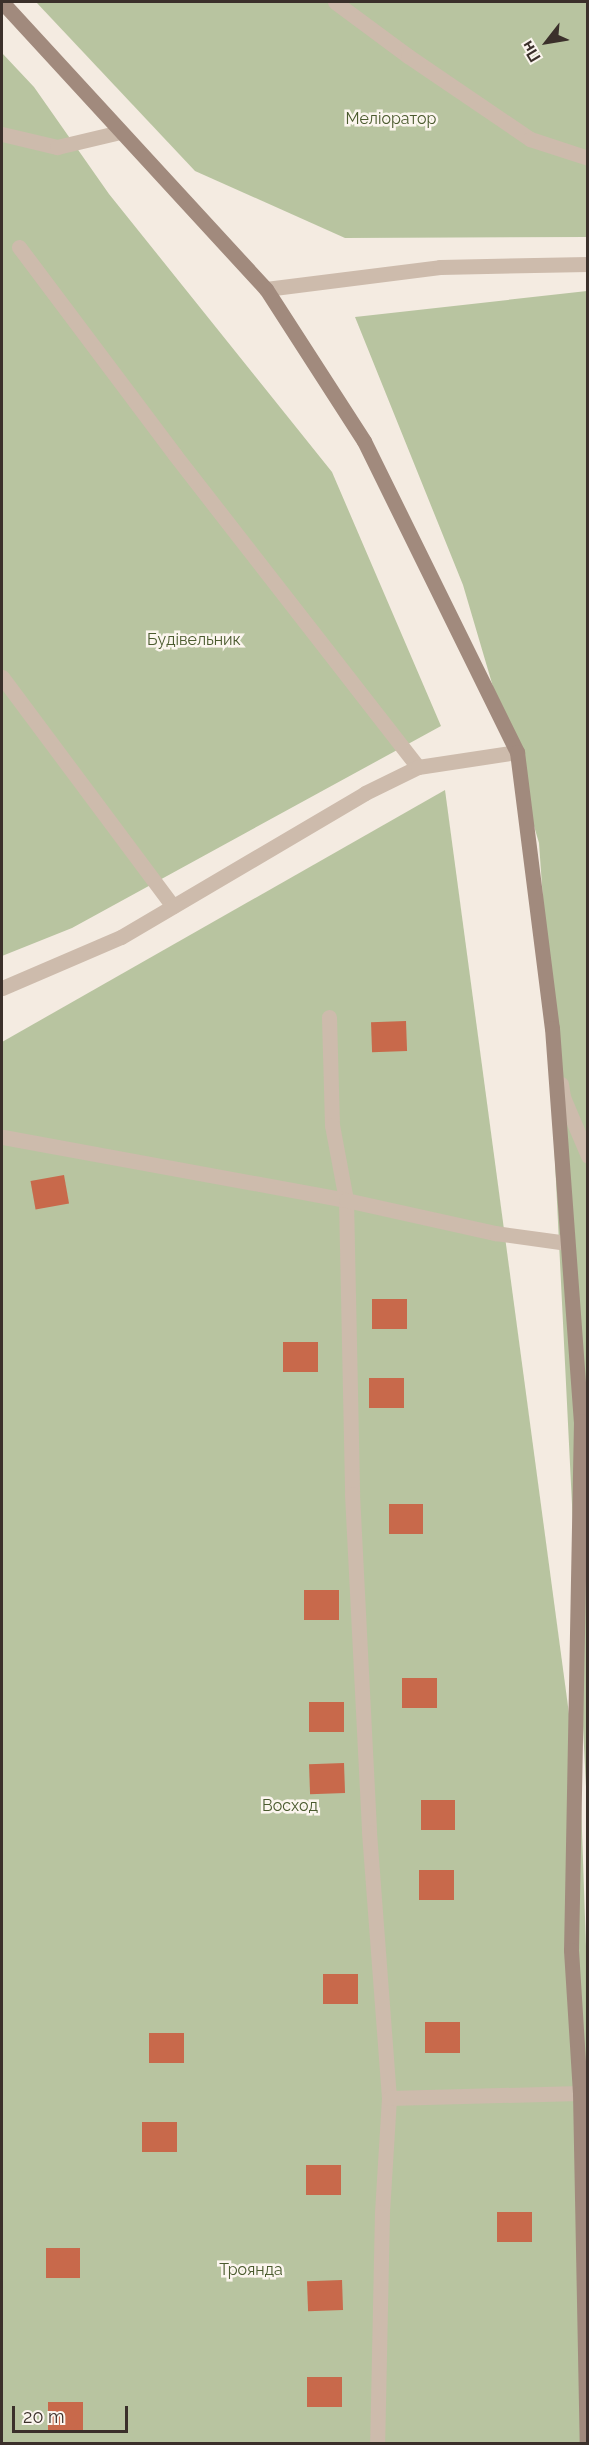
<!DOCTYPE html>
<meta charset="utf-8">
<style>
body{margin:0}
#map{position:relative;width:589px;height:2445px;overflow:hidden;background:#f4ebe1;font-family:Raleway,sans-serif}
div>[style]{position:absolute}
.green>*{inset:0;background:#b8c4a0}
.building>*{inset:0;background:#c8694b;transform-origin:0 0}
.lane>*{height:15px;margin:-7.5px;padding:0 7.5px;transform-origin:7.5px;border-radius:7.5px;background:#cdbbac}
.street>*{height:15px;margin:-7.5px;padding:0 7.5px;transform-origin:7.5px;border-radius:7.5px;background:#cdbbac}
.secondary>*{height:15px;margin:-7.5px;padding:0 7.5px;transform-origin:7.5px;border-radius:7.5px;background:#a18a7d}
span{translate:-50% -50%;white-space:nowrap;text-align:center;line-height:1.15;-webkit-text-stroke:5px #fbf5ee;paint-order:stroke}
.park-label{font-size:16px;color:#4a5a2e}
.frame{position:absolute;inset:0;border:3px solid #3b302b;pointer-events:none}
.north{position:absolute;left:517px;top:12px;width:60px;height:60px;-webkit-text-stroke:4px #fbf5ee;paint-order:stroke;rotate:239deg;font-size:16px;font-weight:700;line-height:24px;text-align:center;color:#3b302b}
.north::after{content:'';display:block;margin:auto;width:21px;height:27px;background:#3b302b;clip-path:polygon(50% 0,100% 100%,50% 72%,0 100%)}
.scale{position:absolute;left:12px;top:2406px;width:116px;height:27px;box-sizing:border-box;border:3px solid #3b302b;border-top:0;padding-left:8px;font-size:18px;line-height:21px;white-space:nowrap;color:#3b302b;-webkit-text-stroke:4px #fbf5ee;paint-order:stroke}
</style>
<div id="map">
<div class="green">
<div style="clip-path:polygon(36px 2px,587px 2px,587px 237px,345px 238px,195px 171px)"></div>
<div style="clip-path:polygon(2px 53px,34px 87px,109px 194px,332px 472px,441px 726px,72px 928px,2px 956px)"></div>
<div style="clip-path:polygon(587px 291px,587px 1807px,551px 1081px,552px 1028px,539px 843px,463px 585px,355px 317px)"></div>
<div style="clip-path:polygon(445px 790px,581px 1803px,588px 2004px,587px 2217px,582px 2443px,2px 2443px,2px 1042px)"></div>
</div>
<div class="building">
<div style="left:406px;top:1021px;width:30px;height:35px;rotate:88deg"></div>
<div style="left:64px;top:1175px;width:29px;height:34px;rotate:80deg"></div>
<div style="left:372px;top:1299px;width:35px;height:30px"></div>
<div style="left:283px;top:1342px;width:35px;height:30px"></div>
<div style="left:369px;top:1378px;width:35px;height:30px"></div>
<div style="left:389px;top:1504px;width:34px;height:30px"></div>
<div style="left:304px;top:1590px;width:35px;height:30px"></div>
<div style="left:402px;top:1678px;width:35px;height:30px"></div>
<div style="left:344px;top:1702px;width:30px;height:35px;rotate:90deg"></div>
<div style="left:344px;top:1763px;width:30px;height:35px;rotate:88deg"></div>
<div style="left:421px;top:1800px;width:34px;height:30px"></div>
<div style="left:419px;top:1870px;width:35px;height:30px"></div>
<div style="left:358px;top:1974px;width:30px;height:35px;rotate:90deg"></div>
<div style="left:425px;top:2022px;width:35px;height:31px"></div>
<div style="left:149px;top:2033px;width:35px;height:30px"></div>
<div style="left:142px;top:2122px;width:35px;height:30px"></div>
<div style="left:306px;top:2165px;width:35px;height:30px"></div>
<div style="left:497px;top:2212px;width:35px;height:30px"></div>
<div style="left:46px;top:2248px;width:34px;height:30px"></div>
<div style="left:342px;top:2280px;width:30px;height:35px;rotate:88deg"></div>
<div style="left:342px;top:2377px;width:30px;height:35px;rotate:90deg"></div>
<div style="left:83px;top:2402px;width:30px;height:35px;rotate:90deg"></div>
</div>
<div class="lane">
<div style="left:335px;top:2px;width:91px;rotate:36.5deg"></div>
<div style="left:408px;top:56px;width:148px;rotate:34.2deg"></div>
<div style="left:530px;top:139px;width:61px;rotate:18.1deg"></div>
<div style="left:2px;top:134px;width:57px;rotate:13.3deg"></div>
<div style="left:57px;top:147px;width:65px;rotate:-13.4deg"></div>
<div style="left:19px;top:247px;width:260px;rotate:53.1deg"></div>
<div style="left:175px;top:455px;width:395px;rotate:52.1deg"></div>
<div style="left:2px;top:677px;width:286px;rotate:53.3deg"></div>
<div style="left:329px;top:1017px;width:108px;rotate:88.4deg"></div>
<div style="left:332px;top:1125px;width:76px;rotate:79.4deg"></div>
<div style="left:346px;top:1200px;width:294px;rotate:88.8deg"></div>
<div style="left:352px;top:1494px;width:338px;rotate:87.1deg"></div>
<div style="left:369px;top:1832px;width:267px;rotate:85.7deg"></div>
<div style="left:389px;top:2098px;width:114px;rotate:93.5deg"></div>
<div style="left:382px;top:2212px;width:232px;rotate:91.2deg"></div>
<div style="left:561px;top:1084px;width:13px;rotate:81deg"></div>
<div style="left:563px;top:1097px;width:64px;rotate:67deg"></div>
<div style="left:3px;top:1137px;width:349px;rotate:10.4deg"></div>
<div style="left:346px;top:1200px;width:153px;rotate:12.5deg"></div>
<div style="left:495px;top:1233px;width:73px;rotate:7.9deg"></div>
<div style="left:389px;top:2098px;width:191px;rotate:-1.5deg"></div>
</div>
<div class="street">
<div style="left:266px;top:289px;width:175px;rotate:-7.2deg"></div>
<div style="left:440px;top:267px;width:148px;rotate:-1.2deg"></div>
<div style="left:2px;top:988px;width:129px;rotate:-23.2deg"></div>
<div style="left:121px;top:937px;width:283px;rotate:-30.5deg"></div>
<div style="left:365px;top:793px;width:59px;rotate:-26.1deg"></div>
<div style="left:418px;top:767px;width:100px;rotate:-8.6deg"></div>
</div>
<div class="secondary">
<div style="left:2px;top:2px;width:390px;rotate:47.4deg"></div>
<div style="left:266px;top:289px;width:181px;rotate:57.2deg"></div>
<div style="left:364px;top:441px;width:347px;rotate:63.8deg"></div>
<div style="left:517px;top:752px;width:278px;rotate:82.8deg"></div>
<div style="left:552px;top:1028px;width:394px;rotate:85.8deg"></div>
<div style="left:581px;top:1421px;width:529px;rotate:91.08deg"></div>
<div style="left:571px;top:1950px;width:143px;rotate:86.4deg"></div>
<div style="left:580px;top:2093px;width:351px;rotate:88.9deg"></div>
</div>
<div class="park-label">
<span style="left:391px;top:119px">Меліоратор</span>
<span style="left:194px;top:640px">Будівельник</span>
<span style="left:290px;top:1806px">Восход</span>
<span style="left:251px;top:2270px">Троянда</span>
</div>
<div class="frame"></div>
<div class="north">Пн</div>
<div class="scale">20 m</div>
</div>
